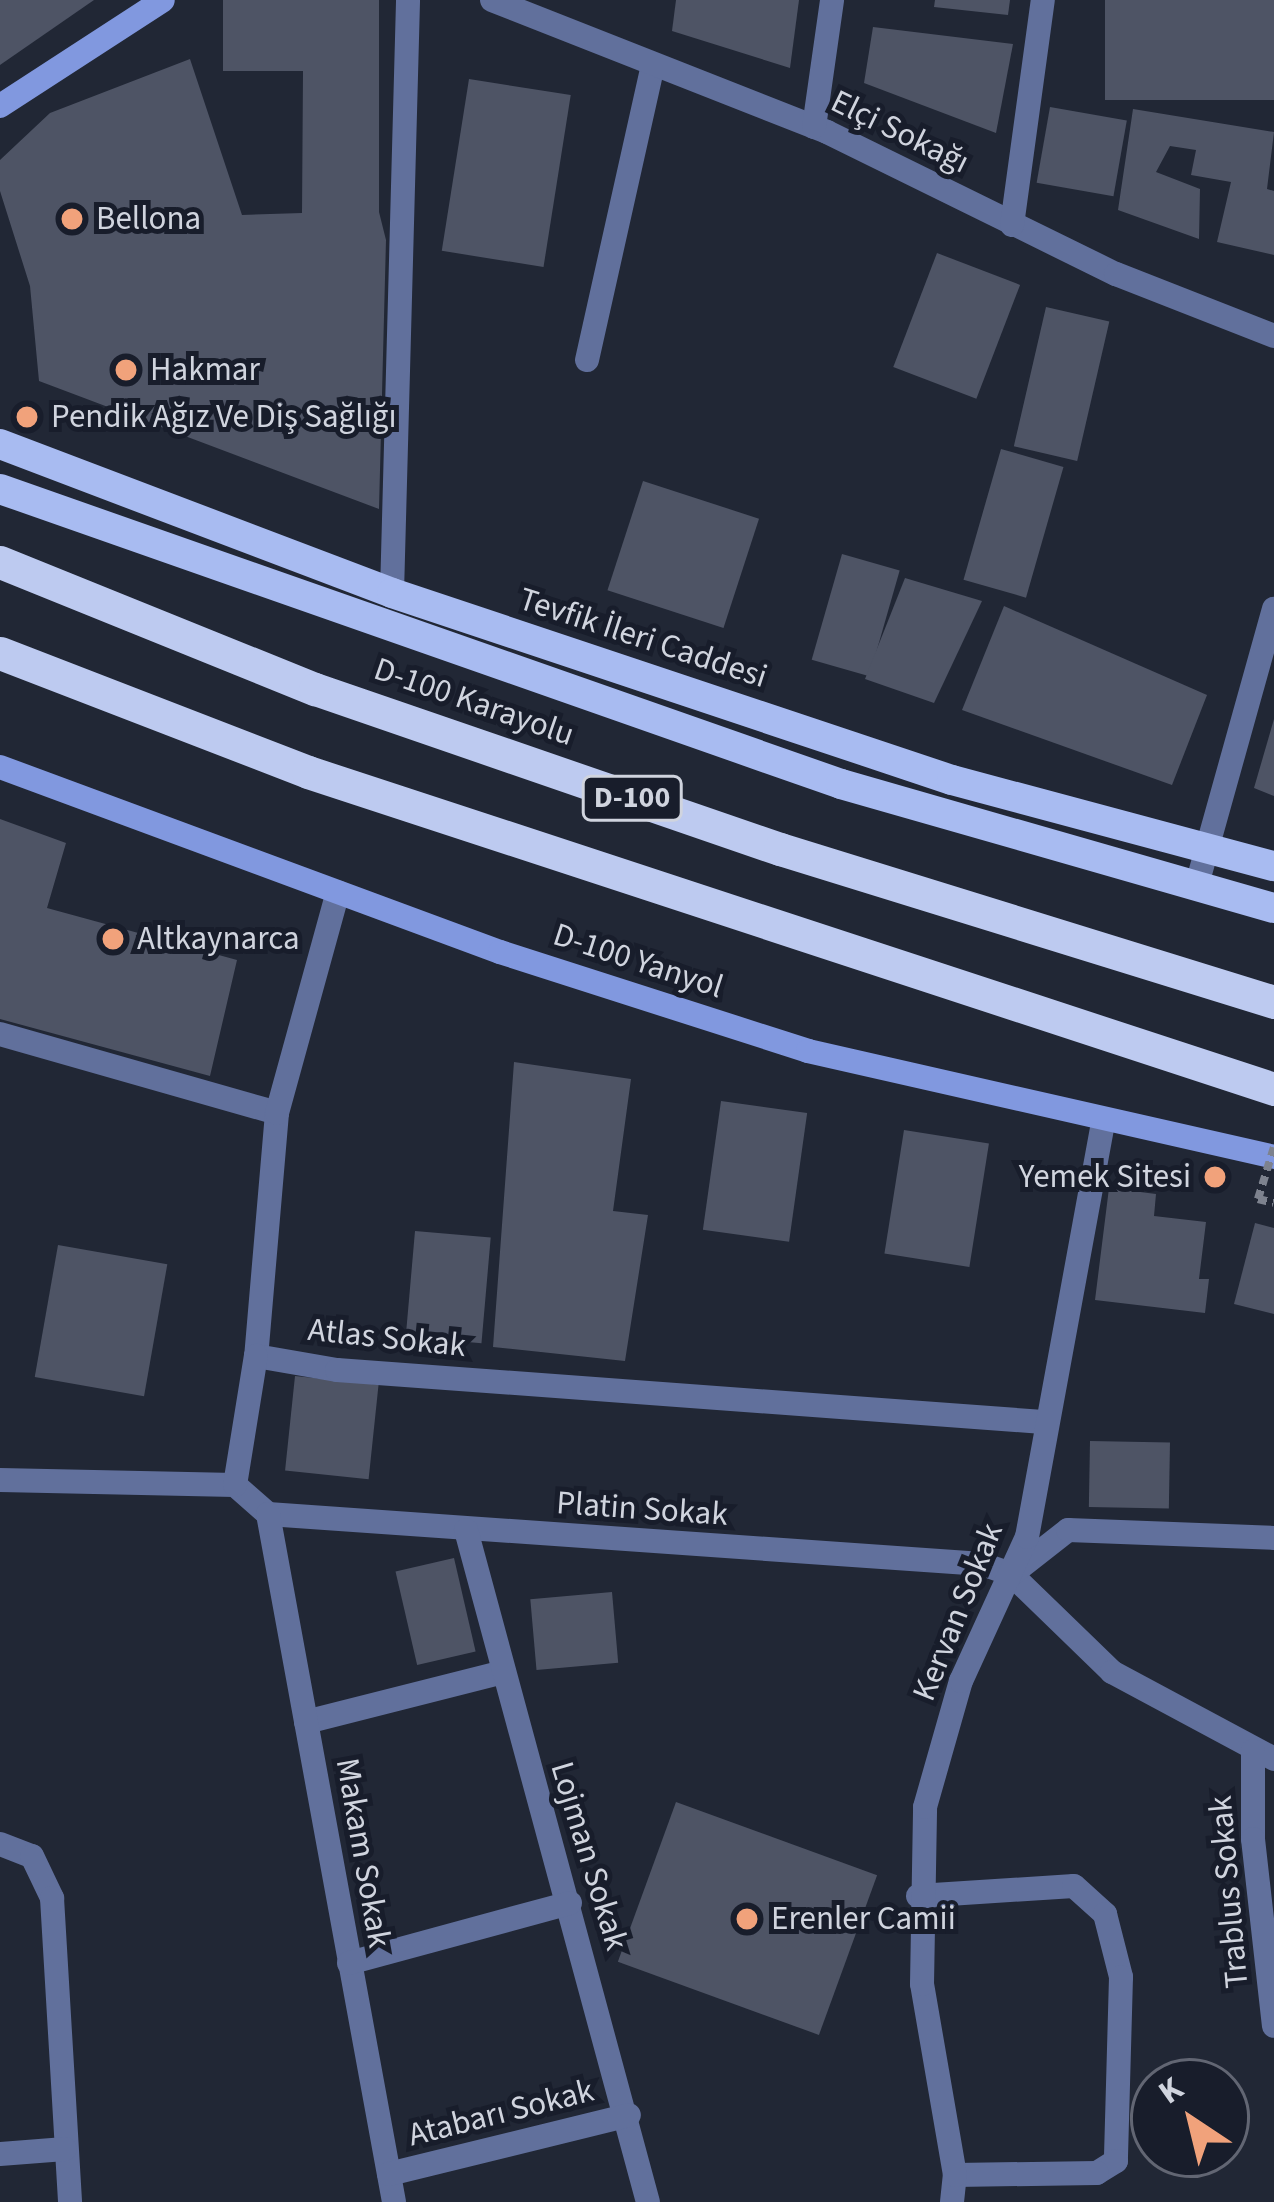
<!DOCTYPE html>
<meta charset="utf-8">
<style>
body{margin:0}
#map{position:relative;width:1274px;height:2202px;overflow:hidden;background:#212735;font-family:"Source Sans 3",sans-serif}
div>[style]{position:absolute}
.building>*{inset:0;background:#4e5465;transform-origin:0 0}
.path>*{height:8px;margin-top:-4px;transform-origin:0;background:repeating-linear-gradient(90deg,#7d828e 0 9px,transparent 0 15px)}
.service>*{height:24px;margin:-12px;padding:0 12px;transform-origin:12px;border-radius:12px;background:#61709c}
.minor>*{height:24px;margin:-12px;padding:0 12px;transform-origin:12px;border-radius:12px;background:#61709c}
.tertiary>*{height:24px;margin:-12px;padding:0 12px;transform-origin:12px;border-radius:12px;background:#61709c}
.secondary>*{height:24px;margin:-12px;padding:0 12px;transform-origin:12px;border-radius:12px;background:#8198df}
.primary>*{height:30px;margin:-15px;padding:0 15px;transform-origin:15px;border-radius:15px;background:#a8bbf1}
.trunk>*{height:33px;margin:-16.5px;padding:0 16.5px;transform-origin:16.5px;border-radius:16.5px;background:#bdcaf0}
.path-bridge>*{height:8px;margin-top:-4px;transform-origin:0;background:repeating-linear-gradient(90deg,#7d828e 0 9px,transparent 0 15px)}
.dots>*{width:33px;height:33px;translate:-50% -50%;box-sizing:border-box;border:6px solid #181d2b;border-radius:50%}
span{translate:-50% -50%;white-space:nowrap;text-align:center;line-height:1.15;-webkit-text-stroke:10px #181d2b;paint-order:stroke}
.shield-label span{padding:3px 9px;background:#181d2b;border:3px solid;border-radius:9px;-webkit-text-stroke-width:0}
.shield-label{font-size:30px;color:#d0d4de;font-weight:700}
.street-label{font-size:33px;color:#d0d4de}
.poi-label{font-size:33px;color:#d0d4de}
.left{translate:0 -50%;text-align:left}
.right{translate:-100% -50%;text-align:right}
.north{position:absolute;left:1130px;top:2058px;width:120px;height:120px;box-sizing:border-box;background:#181d2b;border:3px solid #626673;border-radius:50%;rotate:325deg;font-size:33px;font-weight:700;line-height:48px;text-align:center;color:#d0d4de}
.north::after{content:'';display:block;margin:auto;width:42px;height:54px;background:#f1a27b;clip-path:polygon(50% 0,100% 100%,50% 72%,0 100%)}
</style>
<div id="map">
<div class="building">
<div style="clip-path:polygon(0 0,94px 0,0 65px)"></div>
<div style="clip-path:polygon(223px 0,379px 0,379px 212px,386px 240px,379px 509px,39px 381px,30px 286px,0 191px,0 160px,50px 113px,190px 59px,242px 215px,302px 213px,303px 71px,223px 71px)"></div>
<div style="clip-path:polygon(676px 0,799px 0,790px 68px,672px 31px)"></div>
<div style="clip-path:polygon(935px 0,1010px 0,1008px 15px,934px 7px)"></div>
<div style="left:1105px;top:0;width:169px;height:100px"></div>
<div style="clip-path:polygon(873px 27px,1013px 44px,996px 133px,864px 83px)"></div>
<div style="left:469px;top:79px;width:103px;height:174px;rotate:9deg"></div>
<div style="left:1050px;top:107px;width:78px;height:77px;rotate:10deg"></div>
<div style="clip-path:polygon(1133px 109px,1274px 132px,1267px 189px,1274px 191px,1274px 255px,1217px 242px,1231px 182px,1191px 175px,1196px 150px,1170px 146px,1156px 172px,1200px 189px,1199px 239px,1118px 210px)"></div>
<div style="left:937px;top:253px;width:89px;height:122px;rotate:21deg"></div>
<div style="left:1046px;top:307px;width:65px;height:143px;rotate:13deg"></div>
<div style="left:1001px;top:449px;width:65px;height:136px;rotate:16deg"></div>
<div style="left:643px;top:481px;width:122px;height:115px;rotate:18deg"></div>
<div style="left:842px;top:554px;width:60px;height:110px;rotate:16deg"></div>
<div style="clip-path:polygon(905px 578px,982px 601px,934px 703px,865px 679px)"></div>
<div style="clip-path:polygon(1004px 606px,1207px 695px,1172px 785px,962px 710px)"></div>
<div style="clip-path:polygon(1274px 719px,1274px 796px,1254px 788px)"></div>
<div style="clip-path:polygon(0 819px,66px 843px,47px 908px,237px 960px,210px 1076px,0 1019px)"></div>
<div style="clip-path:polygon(514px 1062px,631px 1079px,613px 1211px,648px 1215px,625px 1361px,493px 1347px)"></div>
<div style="left:721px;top:1101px;width:87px;height:130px;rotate:8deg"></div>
<div style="left:904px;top:1130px;width:86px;height:125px;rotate:9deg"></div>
<div style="clip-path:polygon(1109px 1188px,1156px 1194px,1154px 1216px,1206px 1222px,1199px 1279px,1209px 1279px,1205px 1313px,1095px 1300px)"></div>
<div style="clip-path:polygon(1255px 1223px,1274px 1228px,1274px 1314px,1234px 1304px)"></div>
<div style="left:415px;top:1231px;width:76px;height:106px;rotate:5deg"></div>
<div style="left:58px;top:1245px;width:111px;height:134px;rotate:10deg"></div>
<div style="left:295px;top:1376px;width:84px;height:95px;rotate:6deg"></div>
<div style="left:1090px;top:1441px;width:80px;height:66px;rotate:1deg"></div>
<div style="left:454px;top:1558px;width:96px;height:60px;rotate:77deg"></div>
<div style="left:612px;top:1592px;width:71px;height:82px;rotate:85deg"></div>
<div style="left:676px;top:1802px;width:214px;height:170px;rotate:20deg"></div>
</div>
<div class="path">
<div style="left:1258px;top:1199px;width:16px;rotate:14deg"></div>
</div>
<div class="service">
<div style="left:587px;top:360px;width:302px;rotate:-77.4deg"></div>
<div style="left:306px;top:1722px;width:199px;rotate:-14.2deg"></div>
<div style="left:918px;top:1896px;width:156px;rotate:-3.7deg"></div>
<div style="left:1074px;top:1886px;width:42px;rotate:42.1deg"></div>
<div style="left:1105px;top:1914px;width:65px;rotate:75.7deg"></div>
<div style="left:1121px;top:1977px;width:184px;rotate:91.6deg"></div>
<div style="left:1116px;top:2161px;width:22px;rotate:148deg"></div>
<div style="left:1097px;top:2173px;width:142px;rotate:179.2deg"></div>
</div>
<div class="minor">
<div style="left:492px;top:0;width:360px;rotate:21.5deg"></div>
<div style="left:827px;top:132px;width:322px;rotate:26.2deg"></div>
<div style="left:1116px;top:274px;width:170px;rotate:21.4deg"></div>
<div style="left:814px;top:127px;width:128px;rotate:-81.9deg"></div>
<div style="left:1012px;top:225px;width:227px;rotate:-82.2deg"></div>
<div style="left:392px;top:593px;width:593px;rotate:-88.45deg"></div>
<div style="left:0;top:1034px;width:288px;rotate:15.9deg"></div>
<div style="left:277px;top:1113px;width:244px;rotate:94.9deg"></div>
<div style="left:256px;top:1356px;width:82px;rotate:9.8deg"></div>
<div style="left:337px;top:1370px;width:708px;rotate:4.21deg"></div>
<div style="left:277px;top:1113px;width:229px;rotate:-74.6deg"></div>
<div style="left:0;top:1480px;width:235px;rotate:1.2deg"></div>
<div style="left:235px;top:1485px;width:44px;rotate:41.3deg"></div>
<div style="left:268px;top:1514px;width:716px;rotate:4.01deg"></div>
<div style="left:982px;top:1564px;width:31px;rotate:19deg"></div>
<div style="left:1011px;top:1574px;width:141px;rotate:44.1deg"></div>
<div style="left:1112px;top:1672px;width:184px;rotate:28.2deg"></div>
<div style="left:235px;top:1485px;width:131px;rotate:-80.8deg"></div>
<div style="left:268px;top:1514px;width:699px;rotate:79.62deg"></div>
<div style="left:466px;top:1530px;width:696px;rotate:74.85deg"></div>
<div style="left:1013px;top:1573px;width:70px;rotate:-38deg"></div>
<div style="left:1068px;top:1530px;width:206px;rotate:2.2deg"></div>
<div style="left:1253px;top:1751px;width:88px;rotate:90deg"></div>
<div style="left:1253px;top:1839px;width:188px;rotate:83.6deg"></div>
<div style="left:0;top:1844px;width:34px;rotate:21deg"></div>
<div style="left:32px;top:1856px;width:47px;rotate:64.5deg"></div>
<div style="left:52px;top:1898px;width:305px;rotate:86.6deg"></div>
<div style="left:349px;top:1963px;width:229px;rotate:-15.2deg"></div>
<div style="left:0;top:2154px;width:65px;rotate:-4.4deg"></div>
<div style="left:389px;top:2174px;width:247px;rotate:-13.8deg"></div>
<div style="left:952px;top:2202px;width:27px;rotate:-84deg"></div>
<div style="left:955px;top:2175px;width:194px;rotate:-99.8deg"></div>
<div style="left:922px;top:1984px;width:177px;rotate:-89deg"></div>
<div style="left:925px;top:1807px;width:131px;rotate:-74.1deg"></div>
<div style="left:961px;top:1681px;width:158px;rotate:-65.4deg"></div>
<div style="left:1027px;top:1537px;width:425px;rotate:-79.6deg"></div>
</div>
<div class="tertiary">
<div style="left:1196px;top:888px;width:290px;rotate:-74.4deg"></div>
</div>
<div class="secondary">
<div style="left:0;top:106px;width:194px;rotate:-33deg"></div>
<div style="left:0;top:767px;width:533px;rotate:20.3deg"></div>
<div style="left:500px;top:952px;width:324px;rotate:17.8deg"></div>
<div style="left:808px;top:1051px;width:478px;rotate:12.8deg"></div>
</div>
<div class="primary">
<div style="left:0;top:444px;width:419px;rotate:20.8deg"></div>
<div style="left:392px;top:593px;width:590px;rotate:18.47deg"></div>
<div style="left:952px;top:780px;width:333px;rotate:15deg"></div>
<div style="left:0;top:489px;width:891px;rotate:19.33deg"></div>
<div style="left:841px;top:784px;width:450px;rotate:16deg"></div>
</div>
<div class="trunk">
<div style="left:0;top:562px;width:340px;rotate:22deg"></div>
<div style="left:315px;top:689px;width:492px;rotate:19deg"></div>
<div style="left:780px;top:849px;width:517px;rotate:17.21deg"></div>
<div style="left:0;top:653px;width:330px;rotate:21.1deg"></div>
<div style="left:308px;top:772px;width:1017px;rotate:18.17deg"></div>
</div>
<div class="path-bridge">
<div style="left:1258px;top:1199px;width:54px;rotate:-72.9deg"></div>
</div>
<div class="dots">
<div style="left:72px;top:219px;background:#f1a27b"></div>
<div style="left:126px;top:370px;background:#f1a27b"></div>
<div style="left:27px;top:417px;background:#f1a27b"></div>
<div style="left:113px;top:939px;background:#f1a27b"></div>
<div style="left:1215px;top:1177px;background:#f1a27b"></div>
<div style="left:747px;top:1919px;background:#f1a27b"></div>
</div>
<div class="shield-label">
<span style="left:632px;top:798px">D-100</span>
</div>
<div class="street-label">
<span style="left:900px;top:132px;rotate:26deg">Elçi Sokağı</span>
<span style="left:643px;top:638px;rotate:18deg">Tevfik İleri Caddesi</span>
<span style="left:474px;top:702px;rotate:19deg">D-100 Karayolu</span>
<span style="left:638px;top:961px;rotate:18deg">D-100 Yanyol</span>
<span style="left:387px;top:1338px;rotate:6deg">Atlas Sokak</span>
<span style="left:642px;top:1509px;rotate:4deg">Platin Sokak</span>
<span style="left:958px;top:1612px;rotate:-68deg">Kervan Sokak</span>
<span style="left:363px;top:1853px;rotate:80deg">Makam Sokak</span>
<span style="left:589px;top:1856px;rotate:73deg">Lojman Sokak</span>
<span style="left:1229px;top:1892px;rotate:-95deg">Trablus Sokak</span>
<span style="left:501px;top:2113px;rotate:-14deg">Atabarı Sokak</span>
</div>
<div class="poi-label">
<span class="left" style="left:96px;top:219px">Bellona</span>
<span class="left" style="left:150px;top:370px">Hakmar</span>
<span class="left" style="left:51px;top:417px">Pendi̇k Ağız Ve Diş Sağlığı</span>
<span class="left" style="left:137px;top:939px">Altkaynarca</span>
<span class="right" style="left:1191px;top:1177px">Yemek Sitesi</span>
<span class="left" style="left:771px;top:1919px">Erenler Camii</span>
</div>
<div class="north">K</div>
</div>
